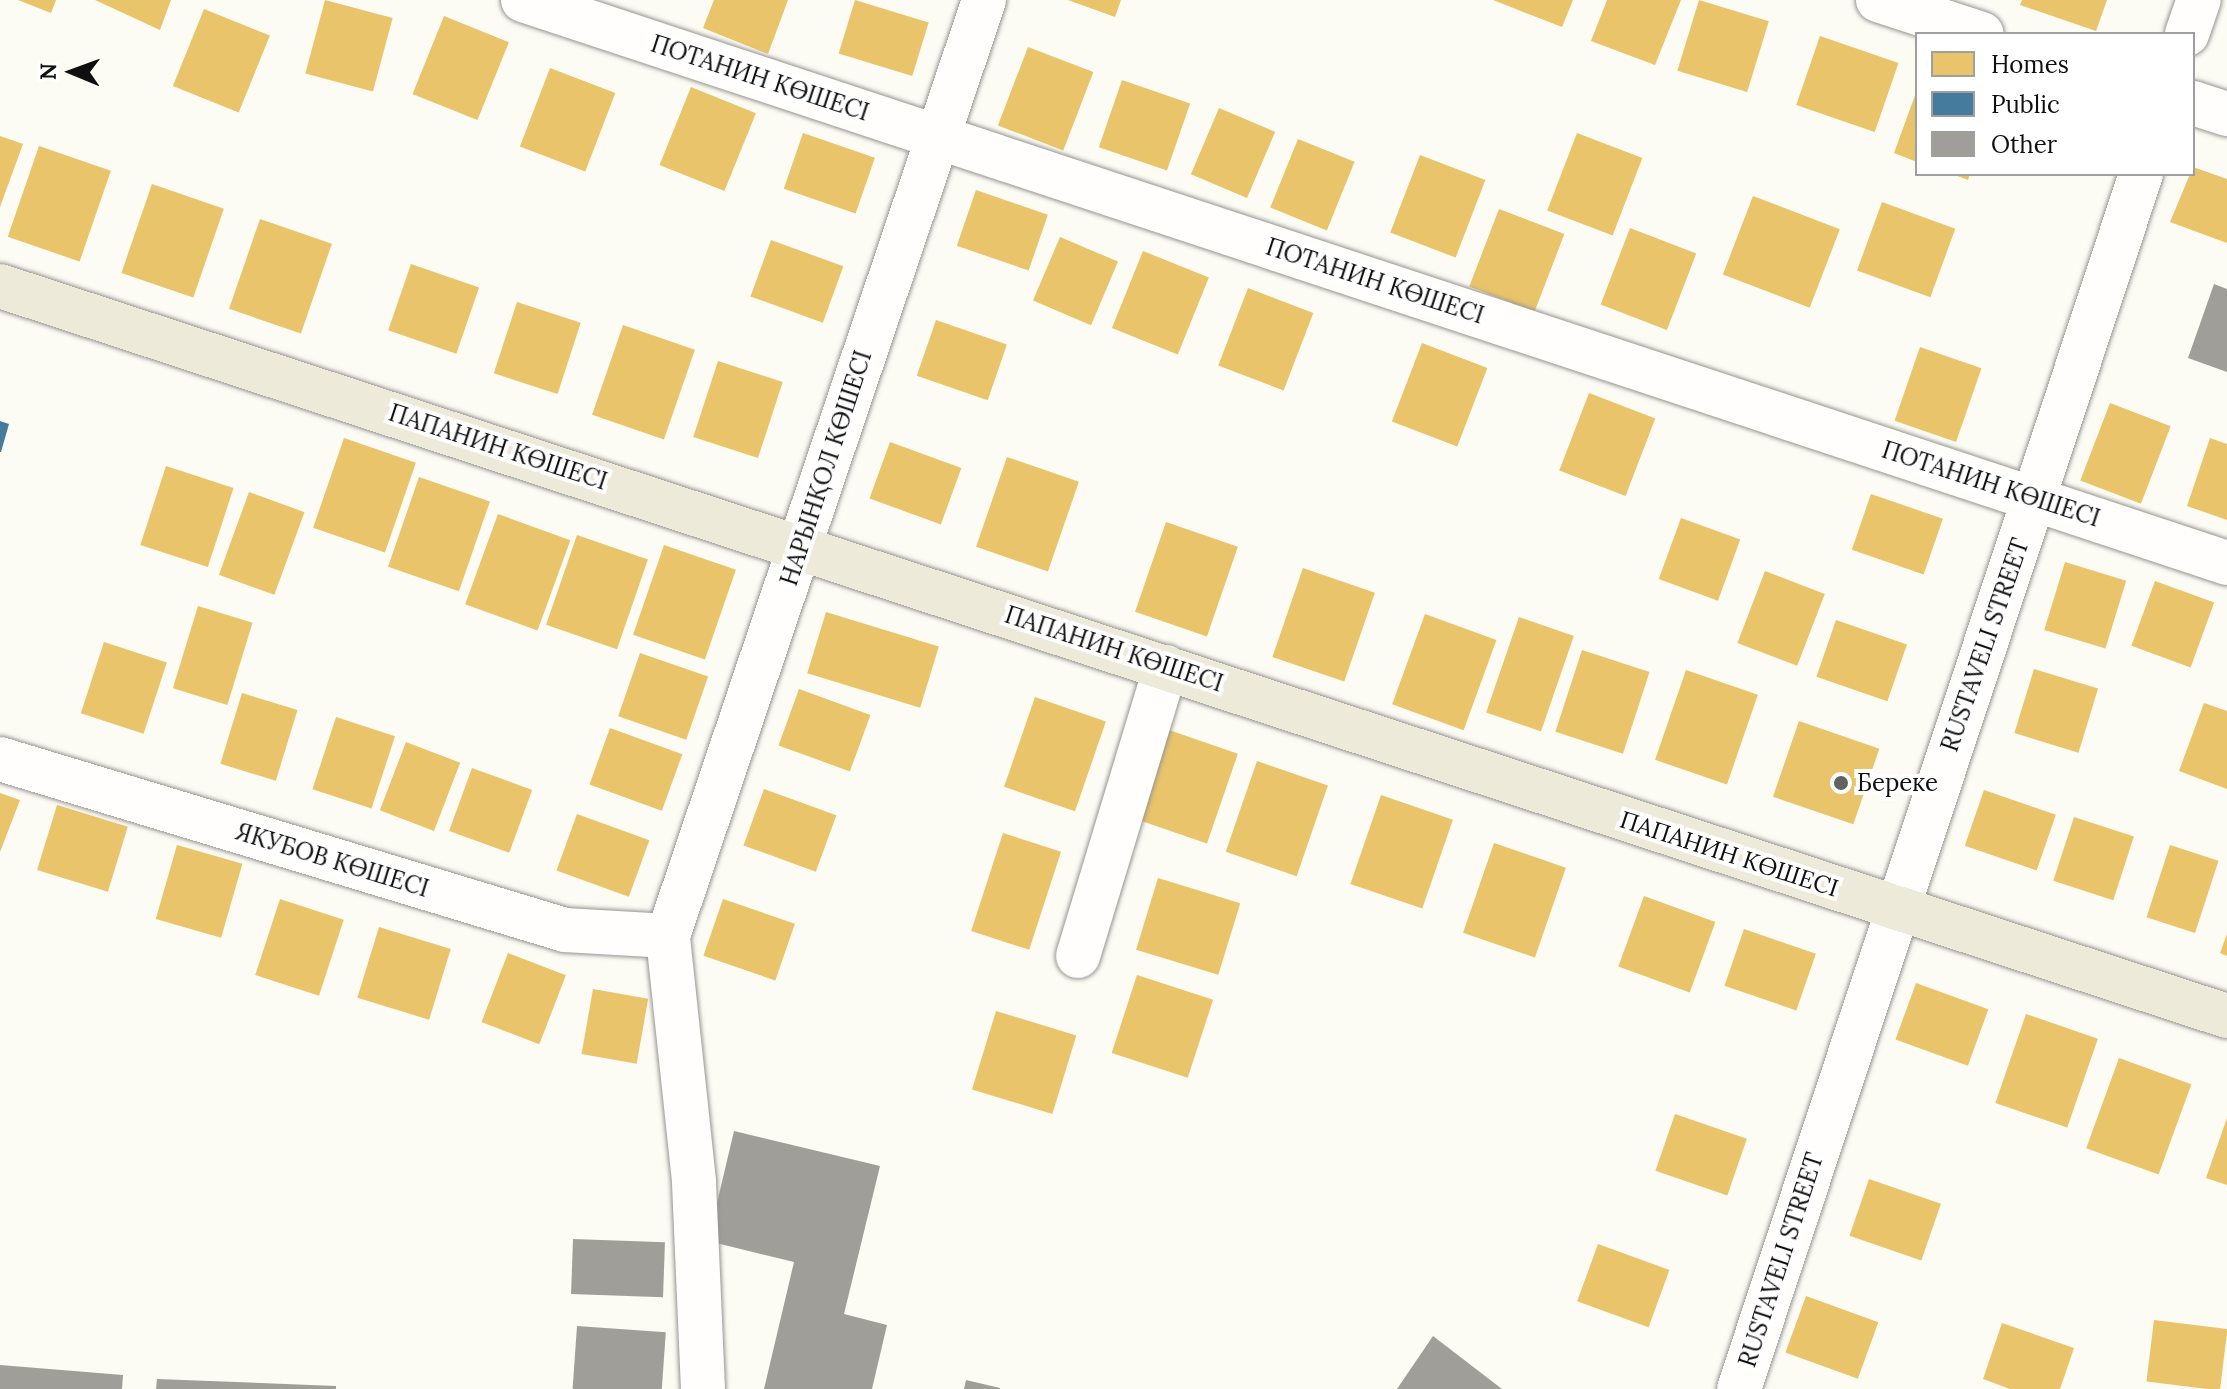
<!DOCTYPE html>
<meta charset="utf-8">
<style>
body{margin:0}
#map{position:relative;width:2227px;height:1389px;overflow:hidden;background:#fcfbf4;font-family:Lora,serif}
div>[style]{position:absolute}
.homes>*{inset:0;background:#e9c46a;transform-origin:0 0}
.public>*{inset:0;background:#457b9d}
.building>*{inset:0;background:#a09e99;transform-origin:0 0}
.roads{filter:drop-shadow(0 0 2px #969592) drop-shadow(0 0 2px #969592)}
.minor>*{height:44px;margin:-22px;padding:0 22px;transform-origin:22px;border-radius:22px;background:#fffefd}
.major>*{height:44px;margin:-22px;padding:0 22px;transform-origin:22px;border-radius:22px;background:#edead9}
.dots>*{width:22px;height:22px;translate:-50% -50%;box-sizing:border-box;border:4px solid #fff;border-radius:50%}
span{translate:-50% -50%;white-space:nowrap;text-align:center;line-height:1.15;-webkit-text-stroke:8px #fff;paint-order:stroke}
.street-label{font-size:24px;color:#0f0f0f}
.poi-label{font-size:24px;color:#0f0f0f}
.left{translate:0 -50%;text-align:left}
.legend{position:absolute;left:1915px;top:32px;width:280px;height:144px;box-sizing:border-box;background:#fff;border:2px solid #9f9f9f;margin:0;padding:10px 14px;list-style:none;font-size:24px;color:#0f0f0f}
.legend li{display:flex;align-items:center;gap:16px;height:40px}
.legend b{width:40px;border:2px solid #9f9f9f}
.north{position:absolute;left:32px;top:32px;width:80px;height:80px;-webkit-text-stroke:6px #fff;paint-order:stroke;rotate:271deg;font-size:22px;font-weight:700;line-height:32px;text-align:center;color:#0f0f0f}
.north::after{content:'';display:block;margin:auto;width:28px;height:36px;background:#0f0f0f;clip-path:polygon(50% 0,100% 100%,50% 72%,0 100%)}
</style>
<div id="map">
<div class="homes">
<div style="clip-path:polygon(18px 0,56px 0,51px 13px)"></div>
<div style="clip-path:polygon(95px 0,171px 0,160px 30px)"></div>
<div style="left:325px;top:0;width:70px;height:76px;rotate:15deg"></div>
<div style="clip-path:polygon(714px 0,788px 0,768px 54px,703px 28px)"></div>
<div style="left:855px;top:0;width:77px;height:56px;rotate:17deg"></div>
<div style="clip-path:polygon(1068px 0,1121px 0,1115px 17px)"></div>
<div style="clip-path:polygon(1493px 0,1573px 0,1562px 27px)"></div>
<div style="clip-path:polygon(1607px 0,1681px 0,1655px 65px,1591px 41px)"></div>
<div style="left:1699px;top:0;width:73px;height:74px;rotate:17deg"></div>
<div style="clip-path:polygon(2022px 0,2107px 0,2096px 31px,2020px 5px)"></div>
<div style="left:204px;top:9px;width:71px;height:83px;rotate:22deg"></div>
<div style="left:444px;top:16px;width:70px;height:84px;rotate:22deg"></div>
<div style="left:1820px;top:36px;width:83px;height:73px;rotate:19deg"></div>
<div style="left:1028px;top:47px;width:70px;height:84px;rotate:21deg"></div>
<div style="left:550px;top:68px;width:70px;height:84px;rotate:21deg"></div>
<div style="left:1122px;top:80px;width:72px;height:71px;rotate:19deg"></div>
<div style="left:691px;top:87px;width:70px;height:84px;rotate:22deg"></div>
<div style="clip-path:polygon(1917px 90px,1917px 162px,1894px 153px)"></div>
<div style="left:1219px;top:108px;width:61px;height:72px;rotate:23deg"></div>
<div style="left:803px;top:133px;width:76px;height:59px;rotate:19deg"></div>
<div style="left:1577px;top:133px;width:70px;height:83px;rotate:21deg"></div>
<div style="clip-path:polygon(0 136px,23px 144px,0 207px)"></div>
<div style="left:1298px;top:139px;width:61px;height:74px;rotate:22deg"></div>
<div style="left:39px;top:146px;width:76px;height:96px;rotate:19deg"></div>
<div style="left:1420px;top:155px;width:70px;height:83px;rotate:21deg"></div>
<div style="clip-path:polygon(2193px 167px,2227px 179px,2227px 243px,2170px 222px)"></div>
<div style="clip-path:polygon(1952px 174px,1970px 174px,1968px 180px)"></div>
<div style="left:152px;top:184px;width:76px;height:94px;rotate:19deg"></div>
<div style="left:976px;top:190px;width:76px;height:59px;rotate:19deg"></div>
<div style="left:1753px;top:196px;width:93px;height:84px;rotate:21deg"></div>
<div style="left:1882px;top:202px;width:78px;height:73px;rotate:20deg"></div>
<div style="left:1499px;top:209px;width:70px;height:83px;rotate:21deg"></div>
<div style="left:260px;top:219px;width:76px;height:95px;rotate:19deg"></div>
<div style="left:1630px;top:228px;width:71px;height:82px;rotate:21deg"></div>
<div style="left:1060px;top:237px;width:63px;height:69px;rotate:23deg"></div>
<div style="left:771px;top:240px;width:77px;height:60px;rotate:20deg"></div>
<div style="left:1143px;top:251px;width:71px;height:83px;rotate:22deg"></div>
<div style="left:411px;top:264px;width:72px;height:70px;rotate:19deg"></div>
<div style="left:1248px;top:288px;width:70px;height:83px;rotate:21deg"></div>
<div style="left:517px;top:302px;width:67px;height:75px;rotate:18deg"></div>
<div style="left:936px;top:320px;width:75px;height:59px;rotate:19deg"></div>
<div style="left:623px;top:325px;width:76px;height:95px;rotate:19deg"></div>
<div style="left:1422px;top:343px;width:70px;height:84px;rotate:21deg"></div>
<div style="left:1920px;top:347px;width:65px;height:78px;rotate:19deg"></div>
<div style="left:718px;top:361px;width:68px;height:80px;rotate:18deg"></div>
<div style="left:1589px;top:393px;width:71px;height:83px;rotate:21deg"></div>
<div style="left:2110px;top:403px;width:65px;height:83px;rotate:21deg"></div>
<div style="left:344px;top:438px;width:76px;height:95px;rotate:19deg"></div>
<div style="clip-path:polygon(2210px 438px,2227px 444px,2227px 520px,2187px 506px)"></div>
<div style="left:890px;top:442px;width:76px;height:60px;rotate:20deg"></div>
<div style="left:1007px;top:457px;width:76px;height:95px;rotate:19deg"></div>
<div style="left:166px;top:466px;width:71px;height:83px;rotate:18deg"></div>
<div style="left:419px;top:477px;width:75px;height:95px;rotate:19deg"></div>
<div style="left:249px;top:492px;width:59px;height:88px;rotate:20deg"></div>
<div style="left:1871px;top:494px;width:76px;height:59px;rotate:19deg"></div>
<div style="left:498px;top:514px;width:77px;height:96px;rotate:20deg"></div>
<div style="left:1681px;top:518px;width:63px;height:65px;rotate:20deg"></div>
<div style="left:1166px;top:522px;width:76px;height:95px;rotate:19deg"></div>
<div style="left:577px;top:535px;width:75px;height:95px;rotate:19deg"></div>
<div style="left:664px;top:545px;width:76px;height:95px;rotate:19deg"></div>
<div style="left:2065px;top:562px;width:64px;height:71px;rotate:17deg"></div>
<div style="left:1303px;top:568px;width:76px;height:94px;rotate:19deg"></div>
<div style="left:1765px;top:571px;width:64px;height:77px;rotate:21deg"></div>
<div style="left:2155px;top:581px;width:63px;height:69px;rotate:20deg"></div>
<div style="left:198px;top:606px;width:57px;height:86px;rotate:17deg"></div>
<div style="left:826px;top:612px;width:118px;height:64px;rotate:17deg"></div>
<div style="left:1425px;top:614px;width:76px;height:96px;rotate:20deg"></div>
<div style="left:1519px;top:617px;width:58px;height:101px;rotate:19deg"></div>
<div style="left:1836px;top:620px;width:75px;height:60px;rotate:19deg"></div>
<div style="left:104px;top:642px;width:66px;height:75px;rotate:18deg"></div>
<div style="left:1582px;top:650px;width:71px;height:86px;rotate:18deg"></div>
<div style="left:640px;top:653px;width:72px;height:67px;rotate:19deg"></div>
<div style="left:2034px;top:669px;width:67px;height:67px;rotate:17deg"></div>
<div style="left:1686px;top:670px;width:76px;height:95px;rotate:19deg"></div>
<div style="left:799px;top:689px;width:76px;height:60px;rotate:20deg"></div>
<div style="left:242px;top:693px;width:58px;height:74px;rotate:17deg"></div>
<div style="left:1035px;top:697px;width:75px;height:95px;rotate:19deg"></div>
<div style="clip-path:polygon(2204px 703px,2227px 711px,2227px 789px,2179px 771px)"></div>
<div style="left:336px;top:717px;width:62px;height:76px;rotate:18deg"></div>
<div style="left:1799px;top:721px;width:85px;height:80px;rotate:19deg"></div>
<div style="left:610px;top:728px;width:77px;height:60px;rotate:20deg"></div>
<div style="left:1166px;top:729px;width:76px;height:95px;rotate:19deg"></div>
<div style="left:406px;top:742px;width:58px;height:73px;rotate:21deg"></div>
<div style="left:1257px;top:761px;width:75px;height:96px;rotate:19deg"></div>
<div style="left:472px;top:768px;width:64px;height:67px;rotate:20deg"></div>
<div style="left:764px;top:789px;width:77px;height:60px;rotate:20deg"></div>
<div style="left:1984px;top:790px;width:76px;height:59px;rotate:19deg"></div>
<div style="clip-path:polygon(0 793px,20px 800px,0 852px)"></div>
<div style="left:1381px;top:795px;width:76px;height:94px;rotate:19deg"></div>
<div style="left:57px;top:805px;width:74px;height:68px;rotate:17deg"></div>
<div style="left:577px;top:814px;width:77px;height:60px;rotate:20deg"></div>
<div style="left:2074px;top:817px;width:63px;height:67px;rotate:18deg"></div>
<div style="left:1003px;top:833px;width:61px;height:103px;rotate:18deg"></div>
<div style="left:1494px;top:843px;width:76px;height:95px;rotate:19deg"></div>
<div style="left:177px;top:845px;width:68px;height:77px;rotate:16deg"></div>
<div style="left:2170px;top:845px;width:51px;height:76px;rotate:18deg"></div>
<div style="left:1158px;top:878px;width:86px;height:75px;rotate:17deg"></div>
<div style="left:1644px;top:896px;width:76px;height:75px;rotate:20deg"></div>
<div style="left:280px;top:899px;width:67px;height:80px;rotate:18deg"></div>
<div style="left:723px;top:899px;width:76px;height:60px;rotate:19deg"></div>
<div style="left:379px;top:927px;width:75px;height:74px;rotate:17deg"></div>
<div style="left:1744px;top:929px;width:76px;height:60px;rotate:19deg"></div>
<div style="clip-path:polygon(2227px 934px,2227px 956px,2220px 953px)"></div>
<div style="left:508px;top:953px;width:62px;height:74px;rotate:21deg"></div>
<div style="left:1137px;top:975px;width:80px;height:82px;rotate:18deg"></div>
<div style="left:1916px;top:983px;width:77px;height:60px;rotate:20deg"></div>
<div style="left:593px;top:989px;width:56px;height:66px;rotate:10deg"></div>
<div style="left:996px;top:1011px;width:84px;height:82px;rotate:17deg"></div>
<div style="left:2026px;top:1014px;width:76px;height:94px;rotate:19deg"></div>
<div style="left:2119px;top:1058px;width:77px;height:96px;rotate:20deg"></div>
<div style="left:1675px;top:1114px;width:76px;height:60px;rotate:19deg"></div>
<div style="clip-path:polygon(2227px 1118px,2227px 1185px,2206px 1178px)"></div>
<div style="left:1869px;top:1179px;width:76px;height:60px;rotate:19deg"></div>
<div style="left:1598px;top:1244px;width:76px;height:61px;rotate:20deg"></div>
<div style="left:1806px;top:1296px;width:77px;height:60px;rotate:20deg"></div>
<div style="left:2154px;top:1320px;width:74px;height:62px;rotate:7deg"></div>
<div style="clip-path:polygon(2002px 1323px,2074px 1348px,2060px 1389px,2010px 1389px,1983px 1379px)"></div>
</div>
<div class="public">
<div style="clip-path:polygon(0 421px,9px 424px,1px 452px,0 452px)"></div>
</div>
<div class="building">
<div style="clip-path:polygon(2214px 284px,2227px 289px,2227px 372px,2188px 358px)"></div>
<div style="clip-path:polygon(734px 1131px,880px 1166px,844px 1314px,887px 1325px,872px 1389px,764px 1389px,794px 1262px,708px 1241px)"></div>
<div style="left:573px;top:1239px;width:92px;height:55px;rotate:2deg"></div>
<div style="left:577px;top:1326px;width:89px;height:63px;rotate:4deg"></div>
<div style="clip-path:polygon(1433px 1336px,1502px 1389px,1397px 1389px)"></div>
<div style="clip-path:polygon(0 1365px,123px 1375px,122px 1389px,0 1389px)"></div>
<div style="clip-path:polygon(157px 1379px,336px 1386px,336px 1389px,156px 1389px)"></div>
<div style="clip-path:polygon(966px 1380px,1000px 1388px,1000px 1389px,964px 1389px)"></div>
</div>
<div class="roads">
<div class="minor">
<div style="left:523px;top:0;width:1795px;rotate:18.28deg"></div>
<div style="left:1878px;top:0;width:109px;rotate:18.1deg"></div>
<div style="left:2187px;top:34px;width:36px;rotate:-71deg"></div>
<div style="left:2193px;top:103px;width:36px;rotate:18deg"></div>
<div style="left:0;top:759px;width:590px;rotate:16.84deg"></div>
<div style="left:565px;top:930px;width:103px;rotate:3.3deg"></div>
<div style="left:1078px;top:956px;width:302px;rotate:-73.1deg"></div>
<div style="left:703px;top:1389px;width:208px;rotate:-92.5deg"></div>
<div style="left:694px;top:1181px;width:246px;rotate:-96.1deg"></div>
<div style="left:668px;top:936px;width:988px;rotate:-71.34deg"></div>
<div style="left:1739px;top:1389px;width:1280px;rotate:-71.69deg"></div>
</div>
<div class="major">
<div style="left:0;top:286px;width:2344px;rotate:18.15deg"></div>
</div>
</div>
<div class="dots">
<div style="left:1841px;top:783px;background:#62625f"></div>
</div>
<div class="street-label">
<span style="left:760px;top:78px;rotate:18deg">ПОТАНИН КӨШЕСІ</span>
<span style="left:1375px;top:281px;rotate:18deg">ПОТАНИН КӨШЕСІ</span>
<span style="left:498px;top:447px;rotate:18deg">ПАПАНИН КӨШЕСІ</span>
<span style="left:826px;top:468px;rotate:-72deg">НАРЫНҚОЛ КӨШЕСІ</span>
<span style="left:1991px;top:484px;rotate:18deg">ПОТАНИН КӨШЕСІ</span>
<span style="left:1985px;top:645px;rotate:-71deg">RUSTAVELI STREET</span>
<span style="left:1114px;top:649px;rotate:18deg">ПАПАНИН КӨШЕСІ</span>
<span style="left:1729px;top:854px;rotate:18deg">ПАПАНИН КӨШЕСІ</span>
<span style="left:332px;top:860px;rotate:17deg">ЯКУБОВ КӨШЕСІ</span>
<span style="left:1781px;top:1260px;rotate:-72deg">RUSTAVELI STREET</span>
</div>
<div class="poi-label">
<span class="left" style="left:1857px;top:783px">Береке</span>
</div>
<ul class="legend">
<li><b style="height:22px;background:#e9c46a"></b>Homes</li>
<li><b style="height:22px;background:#457b9d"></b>Public</li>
<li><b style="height:22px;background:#a09e99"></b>Other</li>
</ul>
<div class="north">N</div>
</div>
